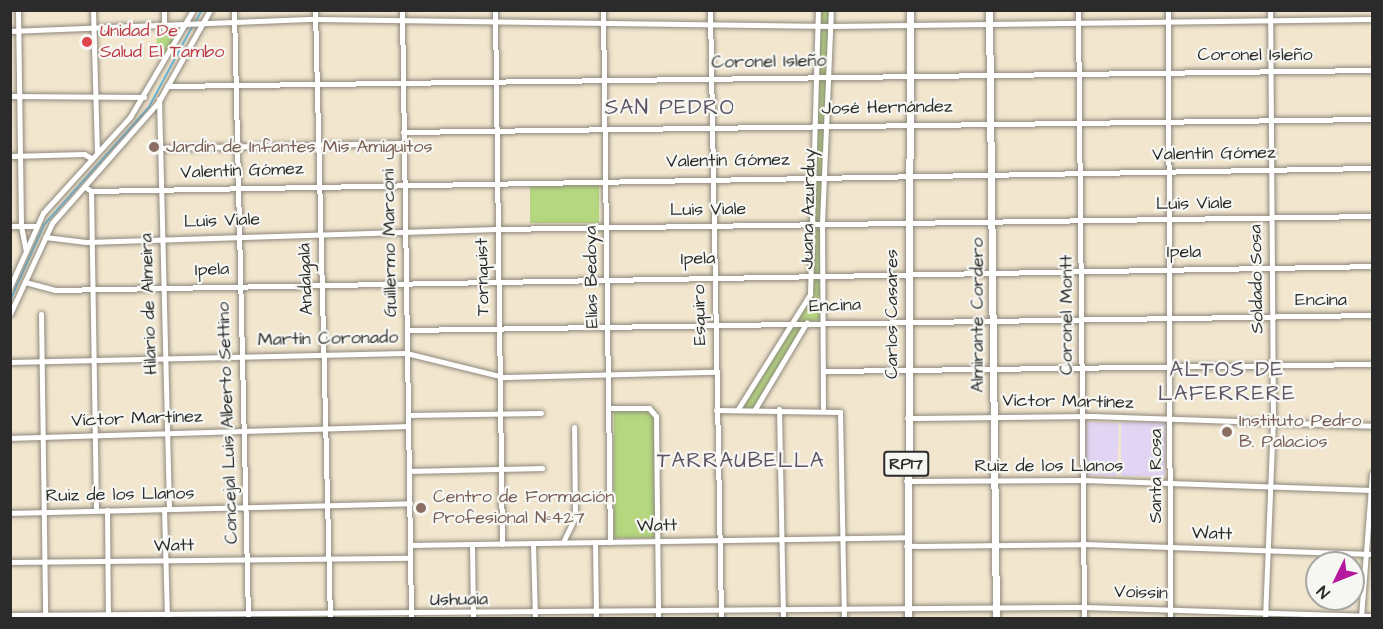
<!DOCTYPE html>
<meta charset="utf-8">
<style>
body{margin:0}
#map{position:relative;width:1383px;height:629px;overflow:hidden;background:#f2e6ce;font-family:"Architects Daughter",sans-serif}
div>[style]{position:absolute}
.built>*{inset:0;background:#e2d4f3;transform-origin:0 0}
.green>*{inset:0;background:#b4d77f;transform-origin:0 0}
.stream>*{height:1.5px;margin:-0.75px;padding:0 0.75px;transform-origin:0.75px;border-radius:0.75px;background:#60b6dd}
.roads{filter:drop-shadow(0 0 2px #8e887c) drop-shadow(0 0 2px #8e887c)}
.minor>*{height:5px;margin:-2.5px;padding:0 2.5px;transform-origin:2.5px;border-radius:2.5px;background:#fff}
.major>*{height:7px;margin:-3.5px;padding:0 3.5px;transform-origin:3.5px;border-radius:3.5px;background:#fff}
.dots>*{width:16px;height:16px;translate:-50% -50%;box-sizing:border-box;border:3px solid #f6f6f2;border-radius:50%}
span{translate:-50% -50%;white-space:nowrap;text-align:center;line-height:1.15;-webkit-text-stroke:4.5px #f6f6f2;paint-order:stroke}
.shield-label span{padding:2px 4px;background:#f6f6f2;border:2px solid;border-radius:4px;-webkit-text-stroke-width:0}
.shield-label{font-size:16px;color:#2b2b2b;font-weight:700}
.health-label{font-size:18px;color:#be3a42}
.left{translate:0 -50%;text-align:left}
.street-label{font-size:18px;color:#2b2b2b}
.education-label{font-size:18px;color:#785e54}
.quarter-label{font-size:21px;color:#5e5464;letter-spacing:1.5px}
.frame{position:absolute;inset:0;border:12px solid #2b2b2b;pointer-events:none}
.north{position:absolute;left:1305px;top:551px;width:60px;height:60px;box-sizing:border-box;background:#f6f6f2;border:2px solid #a5a5a2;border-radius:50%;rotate:227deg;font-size:16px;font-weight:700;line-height:24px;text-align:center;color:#2b2b2b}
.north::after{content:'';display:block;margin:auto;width:21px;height:27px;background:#b5179e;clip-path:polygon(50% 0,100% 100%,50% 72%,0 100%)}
</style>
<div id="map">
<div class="built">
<div style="left:1087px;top:422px;width:32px;height:53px;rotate:2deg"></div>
<div style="left:1121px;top:422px;width:44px;height:54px"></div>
</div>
<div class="green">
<div style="clip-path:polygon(820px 11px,830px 11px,822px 320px,807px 322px,755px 409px,740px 410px,812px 294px)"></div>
<div style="clip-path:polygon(180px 31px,166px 54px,158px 59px,156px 33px)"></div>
<div style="left:530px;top:184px;width:69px;height:39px"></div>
<div style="clip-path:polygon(614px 410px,646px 410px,654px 418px,655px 538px,614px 538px)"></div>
</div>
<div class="stream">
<div style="left:195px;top:23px;width:15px;rotate:-62deg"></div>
<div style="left:10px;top:301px;width:83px;rotate:-65.9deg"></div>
<div style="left:44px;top:225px;width:158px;rotate:-48.3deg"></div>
<div style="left:149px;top:107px;width:91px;rotate:-61.7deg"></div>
</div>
<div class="roads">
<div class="minor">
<div style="left:18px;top:10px;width:216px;rotate:89.2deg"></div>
<div style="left:21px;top:226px;width:25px;rotate:79deg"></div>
<div style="left:93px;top:10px;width:143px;rotate:88.4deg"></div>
<div style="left:164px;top:10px;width:18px;rotate:90deg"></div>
<div style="left:234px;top:10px;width:608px;rotate:88.68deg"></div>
<div style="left:315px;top:10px;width:608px;rotate:88.59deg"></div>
<div style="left:402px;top:10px;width:608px;rotate:89.15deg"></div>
<div style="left:495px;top:10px;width:534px;rotate:89.25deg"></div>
<div style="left:603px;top:10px;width:532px;rotate:89.25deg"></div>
<div style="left:710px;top:10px;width:608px;rotate:88.96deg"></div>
<div style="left:1078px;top:10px;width:608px;rotate:89.43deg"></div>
<div style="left:1168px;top:10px;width:608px;rotate:89.81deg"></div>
<div style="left:10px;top:31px;width:305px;rotate:-2.3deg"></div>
<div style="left:315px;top:19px;width:516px;rotate:0.78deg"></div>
<div style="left:831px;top:26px;width:541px;rotate:-0.74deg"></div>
<div style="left:167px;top:86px;width:1205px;rotate:-0.76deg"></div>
<div style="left:10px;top:96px;width:134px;rotate:0.4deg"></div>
<div style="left:159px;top:99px;width:410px;rotate:88.6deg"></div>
<div style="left:403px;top:132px;width:969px;rotate:-0.77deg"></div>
<div style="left:161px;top:148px;width:242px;rotate:-1.2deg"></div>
<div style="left:10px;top:156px;width:74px;rotate:-1.5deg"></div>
<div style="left:84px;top:154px;width:8px;rotate:30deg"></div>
<div style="left:85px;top:187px;width:7px;rotate:34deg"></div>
<div style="left:91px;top:191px;width:1281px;rotate:-1.03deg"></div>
<div style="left:91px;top:191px;width:319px;rotate:89.1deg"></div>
<div style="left:10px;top:226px;width:25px"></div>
<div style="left:45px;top:237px;width:41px;rotate:7deg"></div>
<div style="left:86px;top:242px;width:411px;rotate:-1.8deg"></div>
<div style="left:497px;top:229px;width:875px;rotate:-0.85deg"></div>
<div style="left:25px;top:282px;width:31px;rotate:15deg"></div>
<div style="left:55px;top:290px;width:1317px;rotate:-1.04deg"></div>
<div style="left:10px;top:287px;width:81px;rotate:-66deg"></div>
<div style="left:43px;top:213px;width:130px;rotate:-47.8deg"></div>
<div style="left:130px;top:117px;width:124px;rotate:-59.5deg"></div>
<div style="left:10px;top:314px;width:100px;rotate:-65.2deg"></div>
<div style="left:52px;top:223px;width:162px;rotate:-48.7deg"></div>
<div style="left:159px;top:101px;width:104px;rotate:-60.7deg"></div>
<div style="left:41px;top:314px;width:304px;rotate:89.2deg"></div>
<div style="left:407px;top:330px;width:965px;rotate:-0.89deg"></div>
<div style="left:10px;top:362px;width:396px;rotate:-1.3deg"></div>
<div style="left:406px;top:353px;width:101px;rotate:13.8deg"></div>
<div style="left:504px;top:377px;width:211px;rotate:-1.4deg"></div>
<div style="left:824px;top:371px;width:548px;rotate:-0.73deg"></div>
<div style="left:609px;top:408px;width:40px"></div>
<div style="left:649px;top:408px;width:11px;rotate:49deg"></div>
<div style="left:656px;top:416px;width:202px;rotate:89.4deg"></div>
<div style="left:823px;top:408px;width:185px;rotate:-90.3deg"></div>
<div style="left:822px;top:223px;width:213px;rotate:-87.6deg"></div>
<div style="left:738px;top:409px;width:136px;rotate:-57.9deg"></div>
<div style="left:810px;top:294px;width:284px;rotate:-88.4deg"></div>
<div style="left:755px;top:409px;width:101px;rotate:-59.1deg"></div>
<div style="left:779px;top:409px;width:209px;rotate:88.9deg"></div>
<div style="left:716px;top:410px;width:124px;rotate:0.9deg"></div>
<div style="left:840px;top:412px;width:206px;rotate:88.9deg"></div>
<div style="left:408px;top:415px;width:133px;rotate:-0.9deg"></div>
<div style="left:907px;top:418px;width:185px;rotate:-0.6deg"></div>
<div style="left:1092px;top:416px;width:280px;rotate:2deg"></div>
<div style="left:10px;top:438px;width:398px;rotate:-1.7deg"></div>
<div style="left:409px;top:471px;width:133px;rotate:-1.3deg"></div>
<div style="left:906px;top:481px;width:177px;rotate:-0.3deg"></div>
<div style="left:1083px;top:480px;width:289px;rotate:2deg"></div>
<div style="left:164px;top:509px;width:109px;rotate:88.4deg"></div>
<div style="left:107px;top:510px;width:108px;rotate:89.5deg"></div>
<div style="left:10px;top:513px;width:400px;rotate:-1.4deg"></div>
<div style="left:563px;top:542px;width:28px;rotate:-64deg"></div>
<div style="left:575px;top:517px;width:90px;rotate:-90.6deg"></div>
<div style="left:595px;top:542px;width:76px;rotate:89.2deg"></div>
<div style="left:472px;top:544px;width:73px;rotate:89.2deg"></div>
<div style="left:533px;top:544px;width:74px;rotate:88.5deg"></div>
<div style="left:410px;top:545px;width:496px;rotate:-0.9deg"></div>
<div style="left:906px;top:546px;width:178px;rotate:-0.6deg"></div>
<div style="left:1084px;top:544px;width:288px;rotate:2deg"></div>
<div style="left:10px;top:562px;width:400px;rotate:-0.6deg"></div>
<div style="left:10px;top:615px;width:1074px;rotate:-0.43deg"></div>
<div style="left:1084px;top:607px;width:288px;rotate:1.8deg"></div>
<div style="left:1361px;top:617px;width:144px;rotate:-85.6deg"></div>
<div style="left:1265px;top:618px;width:196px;rotate:-87.7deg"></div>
<div style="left:1273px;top:422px;width:412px;rotate:-90.4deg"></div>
</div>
<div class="major">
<div style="left:989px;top:10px;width:608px;rotate:89.34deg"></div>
<div style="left:908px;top:618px;width:608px;rotate:-89.81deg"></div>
</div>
</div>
<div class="dots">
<div style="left:87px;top:42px;background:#e0444e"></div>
<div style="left:154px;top:147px;background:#8d6e63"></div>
<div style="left:1227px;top:432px;background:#8d6e63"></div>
<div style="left:421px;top:508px;background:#8d6e63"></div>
</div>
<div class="shield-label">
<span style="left:906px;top:464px">RP17</span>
</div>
<div class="health-label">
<span class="left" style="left:100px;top:42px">Unidad De<br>Salud El Tambo</span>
</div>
<div class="street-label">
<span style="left:1255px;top:55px">Coronel Isleño</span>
<span style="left:769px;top:62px;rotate:-1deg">Coronel Isleño</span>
<span style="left:887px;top:108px;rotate:-1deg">José Hernández</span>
<span style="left:1214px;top:154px;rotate:-1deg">Valentín Gómez</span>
<span style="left:728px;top:161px;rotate:-1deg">Valentín Gómez</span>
<span style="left:242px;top:171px;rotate:-2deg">Valentín Gómez</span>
<span style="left:1194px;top:204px;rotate:-1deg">Luis Viale</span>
<span style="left:809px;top:209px;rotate:-89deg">Juana Azurduy</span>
<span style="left:708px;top:210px;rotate:-1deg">Luis Viale</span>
<span style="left:222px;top:221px;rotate:-2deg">Luis Viale</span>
<span style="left:390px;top:243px;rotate:-91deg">Guillermo Marconi</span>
<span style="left:1184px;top:252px">Ipela</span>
<span style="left:698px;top:259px;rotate:-1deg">Ipela</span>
<span style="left:212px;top:270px;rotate:-2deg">Ipela</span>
<span style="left:483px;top:277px;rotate:-91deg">Tornquist</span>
<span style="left:592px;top:277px;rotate:-91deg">Elías Bedoya</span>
<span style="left:306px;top:279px;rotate:-92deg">Andalgalá</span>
<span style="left:1257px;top:279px;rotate:-91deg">Soldado Sosa</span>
<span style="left:1321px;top:300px">Encina</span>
<span style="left:149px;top:304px;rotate:-92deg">Hilario de Almeira</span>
<span style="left:835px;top:306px;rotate:-2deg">Encina</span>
<span style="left:892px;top:314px;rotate:-90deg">Carlos Casares</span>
<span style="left:700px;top:315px;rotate:-91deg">Esquiro</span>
<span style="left:978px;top:315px;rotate:-90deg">Almirante Cordero</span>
<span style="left:1067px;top:315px;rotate:-90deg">Coronel Montt</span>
<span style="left:328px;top:339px;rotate:-1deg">Martín Coronado</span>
<span style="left:1068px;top:402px;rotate:1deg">Víctor Martínez</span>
<span style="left:137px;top:419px;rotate:-2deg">Víctor Martínez</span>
<span style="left:228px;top:423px;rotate:-92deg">Concejal Luis Alberto Settino</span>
<span style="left:1049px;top:466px">Ruiz de los Llanos</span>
<span style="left:1156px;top:476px;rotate:-90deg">Santa Rosa</span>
<span style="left:120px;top:495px;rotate:-1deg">Ruiz de los Llanos</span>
<span style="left:657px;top:526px;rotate:-1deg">Watt</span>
<span style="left:1212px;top:534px;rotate:2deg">Watt</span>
<span style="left:174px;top:546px;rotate:-1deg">Watt</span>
<span style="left:1141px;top:593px;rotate:2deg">Voissin</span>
<span style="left:459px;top:600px;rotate:-1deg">Ushuaia</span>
</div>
<div class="education-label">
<span class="left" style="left:166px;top:147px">Jardín de Infantes Mis Amiguitos</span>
<span class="left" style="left:1239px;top:432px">Instituto Pedro<br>B. Palacios</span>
<span class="left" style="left:433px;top:508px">Centro de Formación<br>Profesional Nº427</span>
</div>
<div class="quarter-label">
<span style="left:670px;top:108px">SAN PEDRO</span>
<span style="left:1227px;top:382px">ALTOS DE<br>LAFERRERE</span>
<span style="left:741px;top:461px">TARRAUBELLA</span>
</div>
<div class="frame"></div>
<div class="north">N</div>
</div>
